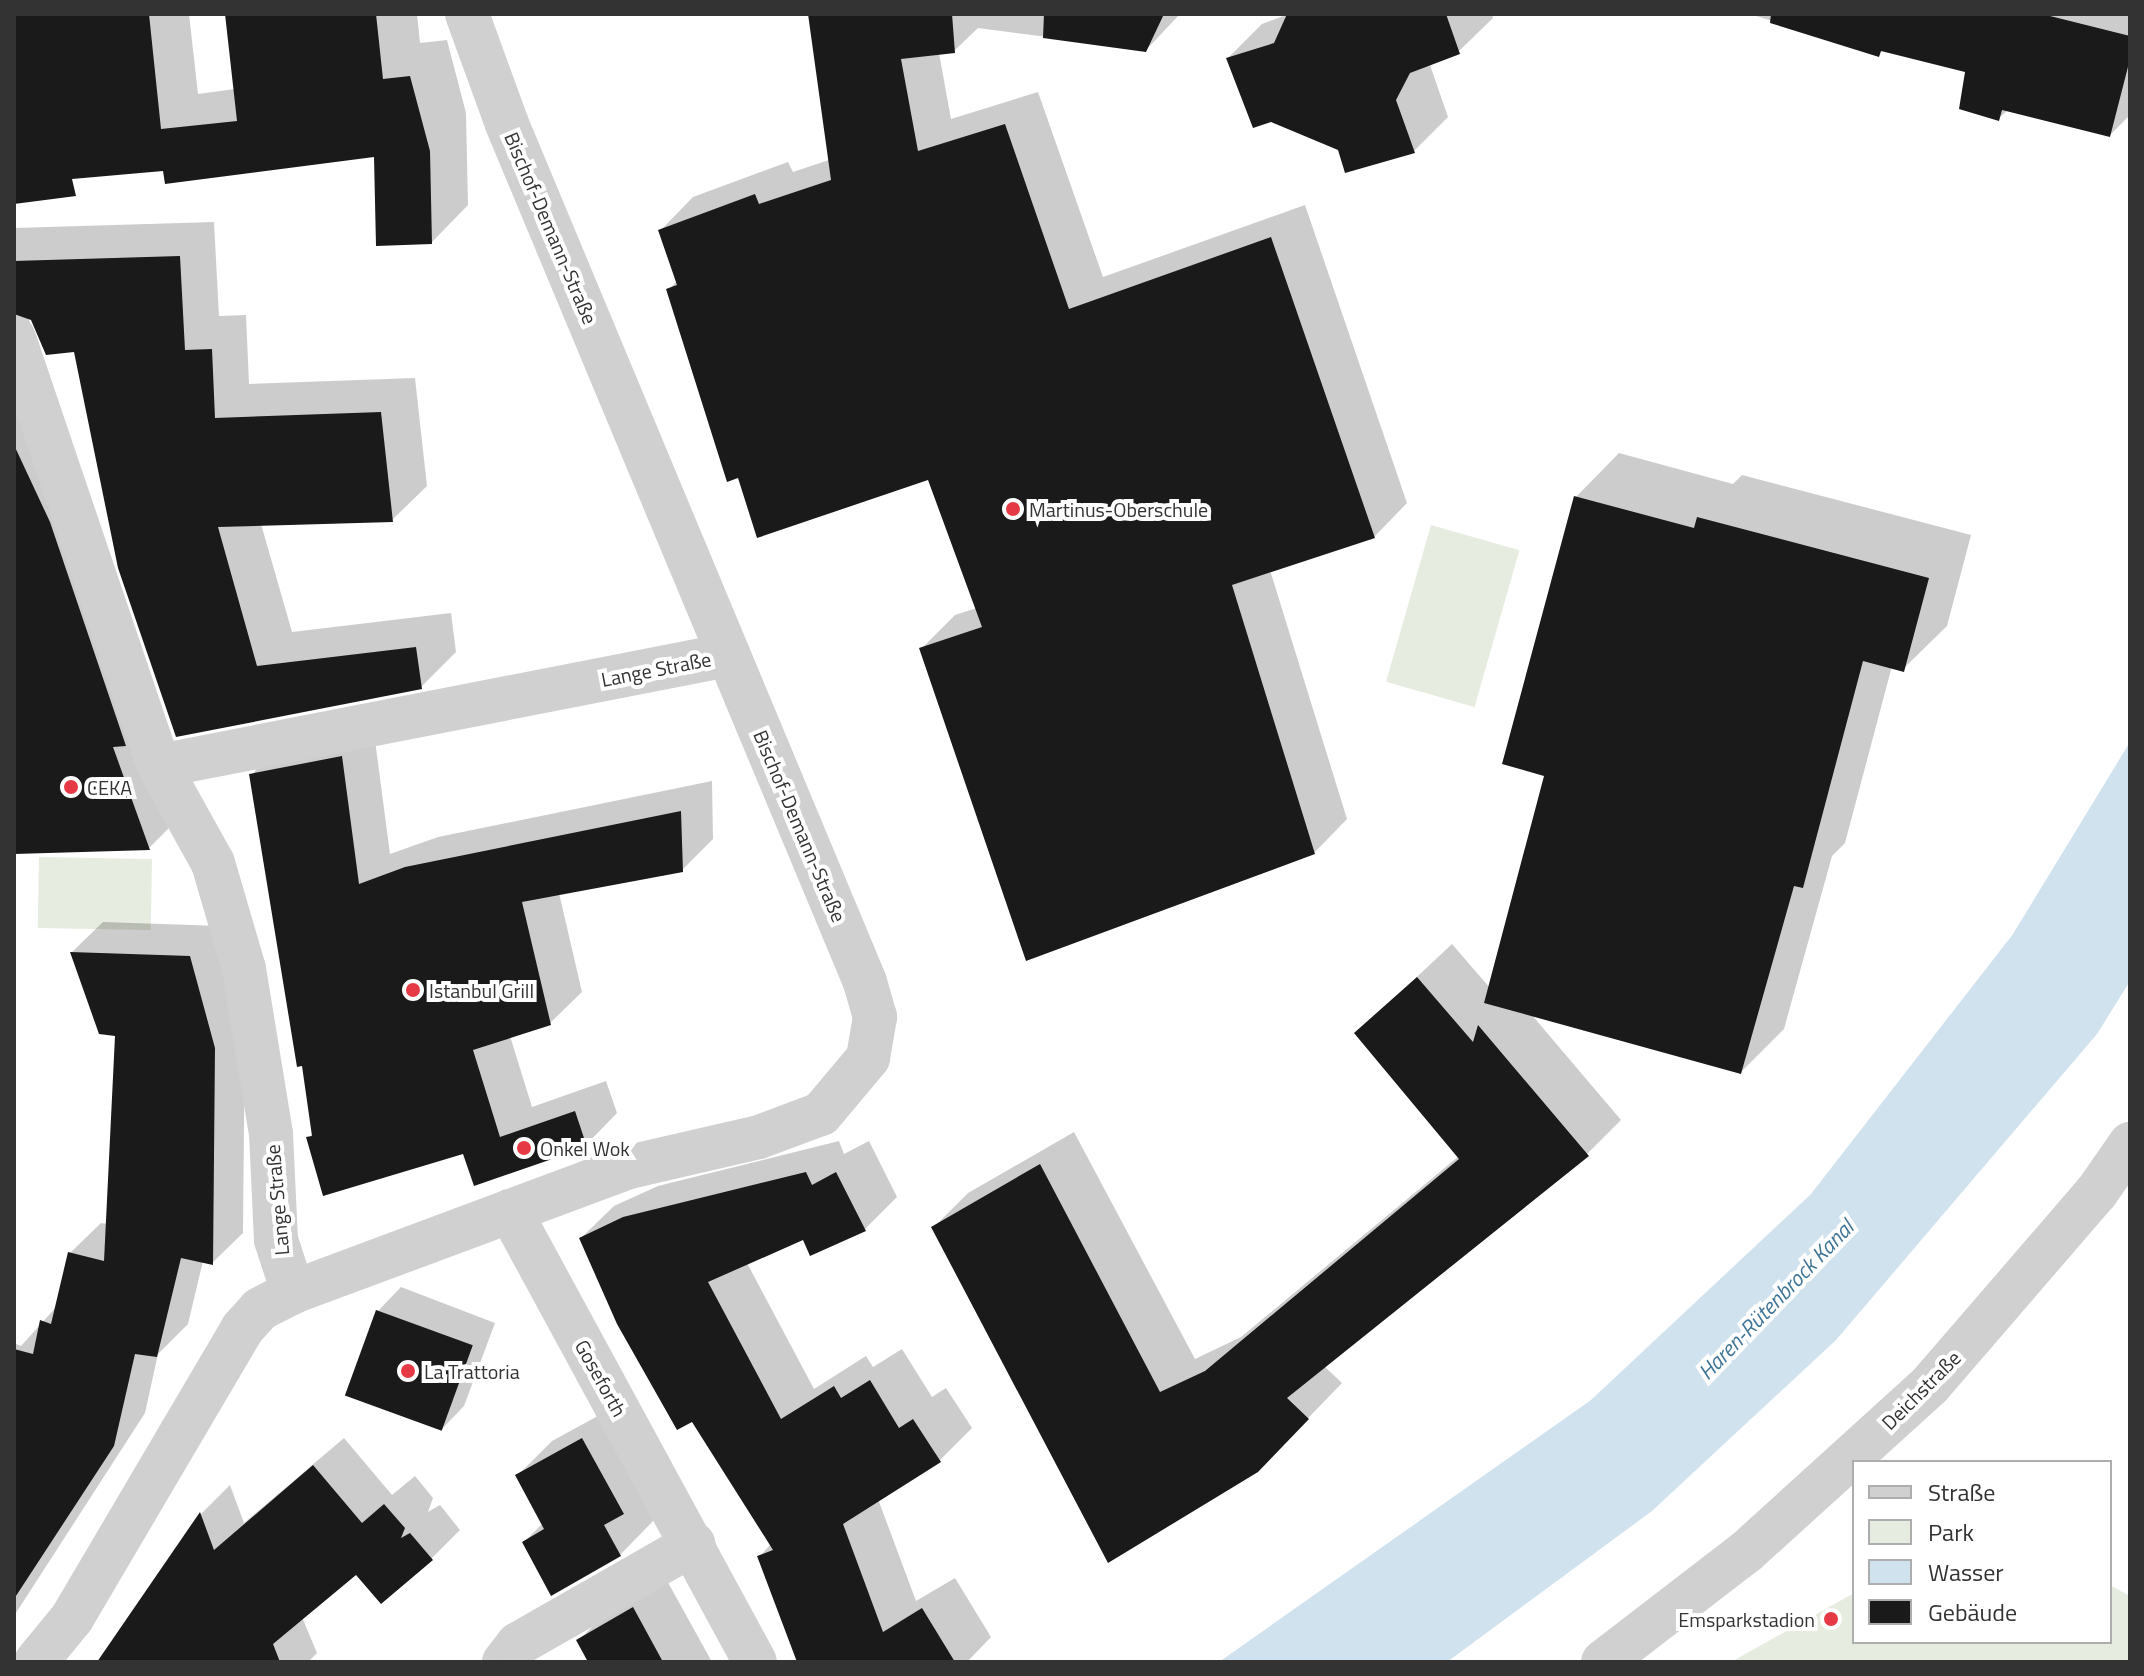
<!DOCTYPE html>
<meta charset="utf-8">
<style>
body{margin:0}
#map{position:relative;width:2144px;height:1676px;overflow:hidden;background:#fff;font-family:"Titillium Web",sans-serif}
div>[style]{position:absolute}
.green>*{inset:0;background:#e6ecdf;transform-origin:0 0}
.water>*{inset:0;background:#cfe2ee}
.shadow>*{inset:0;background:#0003}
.building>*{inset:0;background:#1a1a1a;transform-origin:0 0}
.street>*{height:44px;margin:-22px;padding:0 22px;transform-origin:22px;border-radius:22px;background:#d0d0d0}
.dots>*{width:22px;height:22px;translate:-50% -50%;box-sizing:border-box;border:4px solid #fff;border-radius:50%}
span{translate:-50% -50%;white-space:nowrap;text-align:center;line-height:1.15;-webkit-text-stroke:8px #fff;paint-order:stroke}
.street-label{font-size:20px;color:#333}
.poi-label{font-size:20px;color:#333}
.left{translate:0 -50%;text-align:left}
.right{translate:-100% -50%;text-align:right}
.water-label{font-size:22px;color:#3f7597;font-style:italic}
.frame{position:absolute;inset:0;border:16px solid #333;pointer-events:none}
.legend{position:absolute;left:1852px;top:1460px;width:260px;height:184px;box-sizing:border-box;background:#fff;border:2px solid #adadad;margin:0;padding:10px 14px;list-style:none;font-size:24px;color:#333}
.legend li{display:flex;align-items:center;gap:16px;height:40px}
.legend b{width:40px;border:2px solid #adadad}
</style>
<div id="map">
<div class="green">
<div style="left:1431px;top:525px;width:92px;height:163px;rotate:16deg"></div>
<div style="left:39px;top:857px;width:113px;height:71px;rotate:1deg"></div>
<div style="clip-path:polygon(2110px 1585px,2130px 1596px,2130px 1662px,1731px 1662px,1854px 1593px,1854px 1642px,2110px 1642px)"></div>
</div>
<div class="water">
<div style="clip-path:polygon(2130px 742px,2130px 981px,2097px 1034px,1836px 1340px,1652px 1511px,1447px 1662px,1219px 1662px,1591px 1400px,1811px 1194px,2013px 934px)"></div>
</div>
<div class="shadow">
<div style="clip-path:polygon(14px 14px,189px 14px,198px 94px,235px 89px,227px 14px,417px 14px,420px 43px,447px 40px,466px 113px,468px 205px,432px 242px,376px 154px,165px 169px,14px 171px)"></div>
<div style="clip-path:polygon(810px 14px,1180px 14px,1146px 50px,978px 28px,954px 51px,939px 53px,951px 119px,1038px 92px,1103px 277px,1305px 205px,1407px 503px,1374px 537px,1270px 570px,1347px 819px,1314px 853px,921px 649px,955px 615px,977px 608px,930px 477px,740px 475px,668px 290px,678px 280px,660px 231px,693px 197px,788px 162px,793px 172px,829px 160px)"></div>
<div style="clip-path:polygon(1289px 14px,1492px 14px,1493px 18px,1458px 52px,1430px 65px,1448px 117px,1414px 151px,1340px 149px,1228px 58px,1262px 24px)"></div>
<div style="clip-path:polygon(1750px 14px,2130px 14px,2130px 115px,2110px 135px,2008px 110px,1998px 119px,1967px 71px,1883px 50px,1878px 55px)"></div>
<div style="clip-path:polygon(214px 222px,219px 316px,246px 315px,249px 384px,415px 378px,427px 486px,392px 520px,261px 524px,292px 632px,451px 613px,456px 652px,421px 687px,177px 735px,76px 350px,28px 317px,184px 813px,149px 848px,14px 852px,14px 228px)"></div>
<div style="clip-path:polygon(1619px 453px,1733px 484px,1742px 475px,1971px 535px,1947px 626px,1903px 669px,1892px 666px,1845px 843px,1832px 856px,1784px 1029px,1741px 1072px,1531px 1014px,1621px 1120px,1587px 1154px,1324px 1366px,1342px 1383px,1257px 1471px,934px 1227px,968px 1193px,1074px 1132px,1195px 1359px,1241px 1337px,1459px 1156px,1357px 1033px,1452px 944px,1490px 988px,1547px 774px,1576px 497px)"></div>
<div style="clip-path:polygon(373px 725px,390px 854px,438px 837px,712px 781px,713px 839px,682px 870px,559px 893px,582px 992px,550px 1023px,510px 1036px,532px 1107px,606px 1081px,617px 1113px,586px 1145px,464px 1152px,308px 1138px,314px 1133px,304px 1064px,251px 775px,283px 743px)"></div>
<div style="clip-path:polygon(103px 922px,221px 926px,245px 1016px,243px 1233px,212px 1263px,203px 1261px,188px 1324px,158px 1354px,145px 1413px,14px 1616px,14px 1343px,21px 1346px,57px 1306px,70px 1253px,101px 1223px,108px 1224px,117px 1034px,101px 1032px,72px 952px)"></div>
<div style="clip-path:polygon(839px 1141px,844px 1154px,869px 1141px,897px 1197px,865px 1229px,811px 1253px,804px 1237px,747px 1263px,814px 1389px,866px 1356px,873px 1367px,902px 1349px,932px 1397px,946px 1388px,972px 1428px,940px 1460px,878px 1499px,916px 1601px,955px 1578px,991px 1637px,967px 1662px,799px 1662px,759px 1557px,771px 1544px,581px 1238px,614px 1206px,658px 1186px)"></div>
<div style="clip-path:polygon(401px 1287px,495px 1323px,464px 1406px,441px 1430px,378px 1311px)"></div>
<div style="clip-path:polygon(616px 1406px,654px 1520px,620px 1555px,524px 1542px,543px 1523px,518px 1475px,552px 1441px)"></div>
<div style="clip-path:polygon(344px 1438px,392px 1495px,415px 1476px,433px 1498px,428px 1512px,440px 1505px,460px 1530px,431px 1559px,356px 1572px,302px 1617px,317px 1653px,308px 1662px,100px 1662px,202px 1513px,230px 1485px,244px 1523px)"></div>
<div style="clip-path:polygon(665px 1577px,712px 1662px,590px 1662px,579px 1640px,611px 1608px)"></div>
</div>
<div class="building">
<div style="clip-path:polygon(14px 14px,149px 14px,161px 129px,237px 121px,225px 14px,376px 14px,383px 79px,410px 76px,430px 151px,432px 244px,376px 246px,374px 157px,165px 184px,163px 171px,72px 179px,76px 196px,14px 204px)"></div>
<div style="clip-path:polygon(808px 14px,952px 14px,955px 53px,901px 59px,918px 151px,1005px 124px,1069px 309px,1271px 237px,1375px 538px,1232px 585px,1315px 854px,1026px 961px,919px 648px,982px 627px,928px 480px,757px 538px,738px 478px,727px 482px,666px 289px,677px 285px,658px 230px,755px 194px,759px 204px,831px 180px)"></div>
<div style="clip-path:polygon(1044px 14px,1164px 14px,1146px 52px,1043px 38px)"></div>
<div style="clip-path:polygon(1287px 14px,1446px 14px,1460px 54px,1410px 73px,1396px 100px,1415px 153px,1345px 173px,1338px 150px,1271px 122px,1253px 128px,1226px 58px,1274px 43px)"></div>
<div style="clip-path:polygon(1771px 14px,2042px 14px,2130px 36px,2130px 59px,2110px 137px,2002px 110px,1999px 121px,1959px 109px,1965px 72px,1881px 51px,1879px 57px,1770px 23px)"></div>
<div style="clip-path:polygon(180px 256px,185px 350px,212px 349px,215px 418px,381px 412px,393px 522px,218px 527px,257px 666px,416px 647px,422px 689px,176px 737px,118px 568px,74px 352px,46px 355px,31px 320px,14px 314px,14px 261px)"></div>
<div style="clip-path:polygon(14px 445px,50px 522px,126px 746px,113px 747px,150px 850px,14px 854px)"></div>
<div style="clip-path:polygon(1574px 496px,1694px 528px,1697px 517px,1929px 578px,1904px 672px,1863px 661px,1803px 888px,1794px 886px,1741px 1074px,1484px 1003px,1544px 776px,1502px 764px)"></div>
<div style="clip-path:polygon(342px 756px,359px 884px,405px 867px,681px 811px,683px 872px,522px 902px,551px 1025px,473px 1050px,500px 1137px,575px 1111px,587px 1147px,474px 1186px,463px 1154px,323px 1196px,306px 1137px,312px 1136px,302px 1066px,297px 1067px,249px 774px)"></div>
<div style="clip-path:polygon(70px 952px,190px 956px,215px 1048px,213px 1265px,181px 1258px,157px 1357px,135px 1354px,114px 1446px,14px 1599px,14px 1349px,33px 1354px,40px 1320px,51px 1324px,68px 1252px,104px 1261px,115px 1036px,99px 1034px)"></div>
<div style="clip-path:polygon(1417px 977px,1473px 1042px,1478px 1025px,1589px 1156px,1287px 1398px,1309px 1419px,1258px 1472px,1108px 1563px,931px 1227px,1040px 1164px,1160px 1392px,1205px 1371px,1459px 1159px,1354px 1033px)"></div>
<div style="clip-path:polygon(806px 1172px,812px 1185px,836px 1172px,866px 1231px,810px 1256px,803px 1240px,708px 1282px,781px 1419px,834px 1386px,841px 1398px,870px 1380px,899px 1428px,913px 1419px,941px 1462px,843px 1524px,883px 1632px,922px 1608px,955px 1662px,797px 1662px,757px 1556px,773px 1550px,692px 1422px,677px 1430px,617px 1324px,579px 1238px,623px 1217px)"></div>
<div style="left:376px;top:1310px;width:103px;height:91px;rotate:20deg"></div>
<div style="clip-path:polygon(582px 1438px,624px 1514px,604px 1525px,621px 1556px,551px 1596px,522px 1542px,544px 1529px,515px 1475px)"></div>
<div style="clip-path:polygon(313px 1465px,362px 1523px,384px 1504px,405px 1528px,401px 1538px,410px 1533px,433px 1560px,381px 1604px,356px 1575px,273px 1644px,280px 1662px,97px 1662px,200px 1512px,214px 1550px)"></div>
<div style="clip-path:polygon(633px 1607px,663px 1662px,588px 1662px,576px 1640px)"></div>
</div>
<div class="street">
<div style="left:14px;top:338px;width:452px;rotate:71.3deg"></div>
<div style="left:159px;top:766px;width:111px;rotate:60.9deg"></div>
<div style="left:213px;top:863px;width:110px;rotate:73.7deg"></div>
<div style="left:244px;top:969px;width:167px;rotate:80.7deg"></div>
<div style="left:271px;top:1134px;width:106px;rotate:87.3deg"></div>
<div style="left:276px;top:1240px;width:55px;rotate:71.9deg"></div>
<div style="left:159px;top:766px;width:580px;rotate:-11.04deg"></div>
<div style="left:510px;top:1211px;width:513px;rotate:61.49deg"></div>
<div style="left:36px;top:1662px;width:57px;rotate:-50.7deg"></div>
<div style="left:72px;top:1618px;width:335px;rotate:-59.5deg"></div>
<div style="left:242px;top:1329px;width:27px;rotate:-48deg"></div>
<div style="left:260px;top:1309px;width:37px;rotate:-27deg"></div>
<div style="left:293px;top:1292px;width:358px;rotate:-20.4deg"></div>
<div style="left:629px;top:1167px;width:133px;rotate:-13deg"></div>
<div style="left:759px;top:1137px;width:66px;rotate:-20.4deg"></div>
<div style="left:821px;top:1114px;width:73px;rotate:-50deg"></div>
<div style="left:868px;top:1058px;width:42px;rotate:-80.3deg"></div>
<div style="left:875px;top:1017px;width:36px;rotate:-106deg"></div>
<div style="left:865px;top:982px;width:930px;rotate:-112.65deg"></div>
<div style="left:507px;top:124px;width:117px;rotate:-110deg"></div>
<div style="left:504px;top:1662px;width:23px;rotate:-52deg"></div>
<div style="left:518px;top:1644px;width:202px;rotate:-29.7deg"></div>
<div style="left:1603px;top:1662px;width:180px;rotate:-37.6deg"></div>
<div style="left:1746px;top:1552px;width:248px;rotate:-42.2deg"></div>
<div style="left:1930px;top:1385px;width:254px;rotate:-49.2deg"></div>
<div style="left:2096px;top:1193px;width:60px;rotate:-55.2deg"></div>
</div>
<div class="dots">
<div style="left:1013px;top:509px;background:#e63946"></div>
<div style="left:71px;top:787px;background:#e63946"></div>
<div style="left:413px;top:990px;background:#e63946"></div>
<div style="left:524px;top:1148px;background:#e63946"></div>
<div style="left:408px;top:1371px;background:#e63946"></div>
<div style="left:1831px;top:1619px;background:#e63946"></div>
</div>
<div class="street-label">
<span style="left:551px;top:228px;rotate:67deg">Bischof-Demann-Straße</span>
<span style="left:656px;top:669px;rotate:-11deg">Lange Straße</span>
<span style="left:800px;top:826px;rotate:67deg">Bischof-Demann-Straße</span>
<span style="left:277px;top:1200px;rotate:-95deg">Lange Straße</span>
<span style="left:601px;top:1378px;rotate:61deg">Goseforth</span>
<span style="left:1921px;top:1390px;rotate:-45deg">Deichstraße</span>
</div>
<div class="poi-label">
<span class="left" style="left:1029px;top:509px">Martinus-Oberschule</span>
<span class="left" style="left:87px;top:787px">CEKA</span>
<span class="left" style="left:429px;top:990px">Istanbul Grill</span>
<span class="left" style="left:540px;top:1148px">Onkel Wok</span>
<span class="left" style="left:424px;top:1371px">La Trattoria</span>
<span class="right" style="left:1815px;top:1619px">Emsparkstadion</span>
</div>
<div class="water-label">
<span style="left:1776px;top:1300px;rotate:-46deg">Haren-Rütenbrock Kanal</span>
</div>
<div class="frame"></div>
<ul class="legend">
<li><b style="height:10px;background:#d0d0d0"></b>Straße</li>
<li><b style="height:22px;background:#e6ecdf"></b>Park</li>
<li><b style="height:22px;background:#cfe2ee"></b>Wasser</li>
<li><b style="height:22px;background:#1a1a1a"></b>Gebäude</li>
</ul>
</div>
